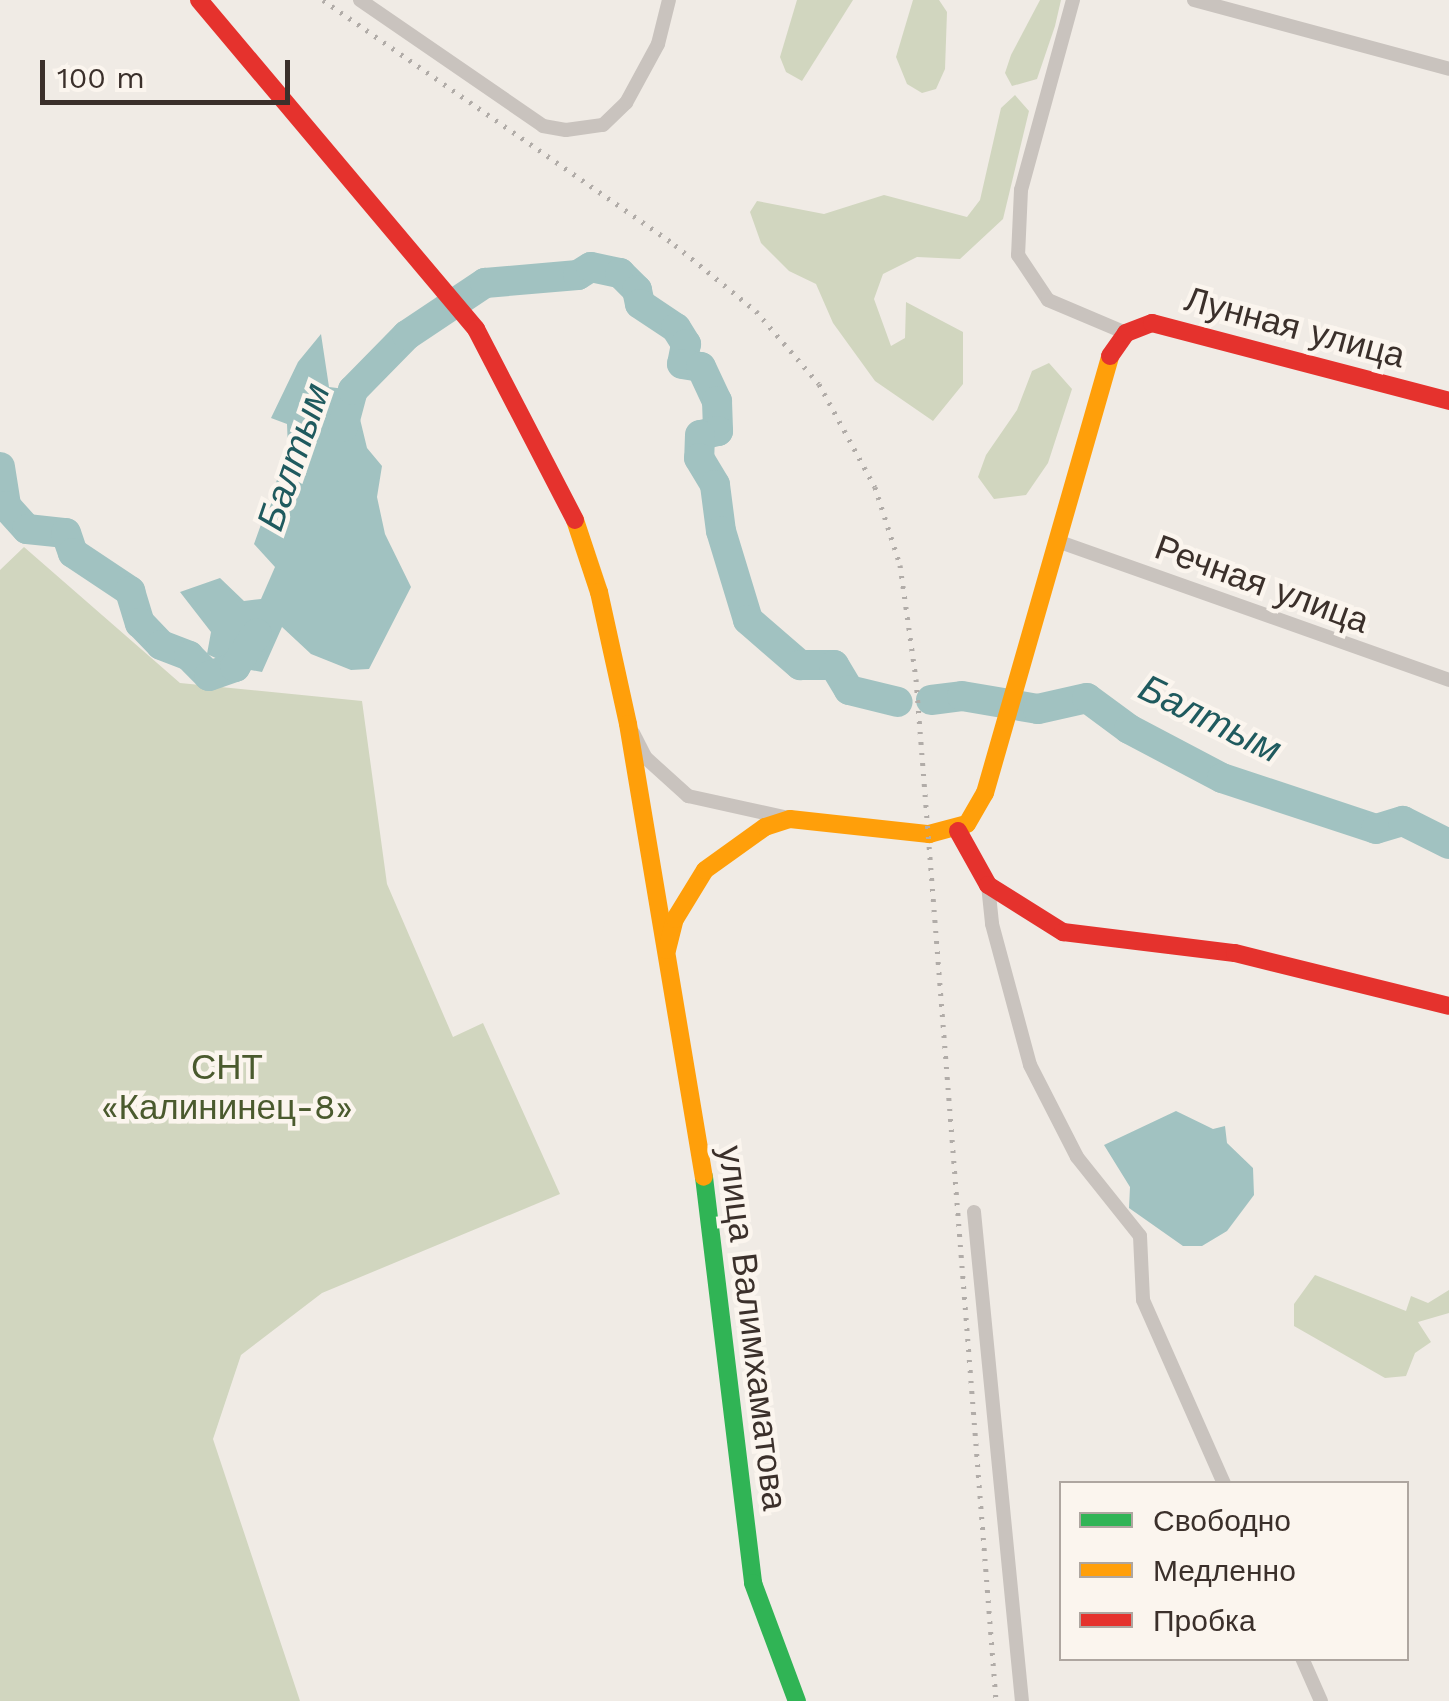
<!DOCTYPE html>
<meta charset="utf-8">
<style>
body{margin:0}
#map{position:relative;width:1449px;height:1701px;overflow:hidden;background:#f0ebe5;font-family:"Work Sans",sans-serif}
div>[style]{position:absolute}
.green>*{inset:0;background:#d1d6bf}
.water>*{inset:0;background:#a1c2c1}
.river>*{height:30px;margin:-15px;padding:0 15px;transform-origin:15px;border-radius:15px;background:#a1c2c1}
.street>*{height:14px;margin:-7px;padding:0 7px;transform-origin:7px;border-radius:7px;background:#c9c3be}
.fast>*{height:18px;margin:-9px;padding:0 9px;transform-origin:9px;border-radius:9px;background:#30b455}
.slow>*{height:18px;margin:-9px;padding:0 9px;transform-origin:9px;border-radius:9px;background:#ff9f0a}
.jam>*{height:18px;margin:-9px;padding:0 9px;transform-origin:9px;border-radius:9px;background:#e5322d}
.rail>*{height:5px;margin-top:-2.5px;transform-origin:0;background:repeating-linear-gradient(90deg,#b1aca8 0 2.5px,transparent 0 10.5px)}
span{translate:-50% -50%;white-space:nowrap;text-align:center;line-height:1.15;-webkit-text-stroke:9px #fbf5ee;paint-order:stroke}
.street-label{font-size:35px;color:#3b302b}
.park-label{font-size:35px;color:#4a5a2e}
.water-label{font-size:38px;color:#1f5a5e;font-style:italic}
.legend{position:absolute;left:1059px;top:1481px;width:350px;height:180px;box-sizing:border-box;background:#fbf5ee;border:2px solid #aea6a0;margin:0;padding:12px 18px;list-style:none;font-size:30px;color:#3b302b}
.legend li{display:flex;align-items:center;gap:20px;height:50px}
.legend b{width:50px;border:2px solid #aea6a0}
.scale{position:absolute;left:40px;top:60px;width:250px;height:45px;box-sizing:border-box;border:5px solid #3b302b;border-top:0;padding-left:12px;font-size:30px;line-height:35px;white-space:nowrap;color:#3b302b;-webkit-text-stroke:8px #fbf5ee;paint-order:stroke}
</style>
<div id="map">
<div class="green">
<div style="clip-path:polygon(797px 0,853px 0,802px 81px,786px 72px,780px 57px)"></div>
<div style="clip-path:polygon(913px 0,939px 0,947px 12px,945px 69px,936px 89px,922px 93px,907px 84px,896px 57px)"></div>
<div style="clip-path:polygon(1040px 0,1061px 0,1055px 26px,1037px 79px,1012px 86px,1005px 73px,1011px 55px)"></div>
<div style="clip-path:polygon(1015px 95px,1029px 111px,1003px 219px,960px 259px,917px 257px,883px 274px,874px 299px,891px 346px,905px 338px,906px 302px,963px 332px,963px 384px,933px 421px,875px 381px,833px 323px,816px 284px,789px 271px,761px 243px,750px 212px,757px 201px,824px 214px,884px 195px,967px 217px,980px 200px,1001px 108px)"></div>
<div style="clip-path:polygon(1049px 363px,1072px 389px,1048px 463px,1026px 495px,994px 499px,978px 477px,986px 455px,1017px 410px,1032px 371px)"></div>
<div style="clip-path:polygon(24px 547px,180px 683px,362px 701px,387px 884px,453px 1037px,483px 1023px,560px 1194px,322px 1293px,241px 1355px,213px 1439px,300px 1701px,0 1701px,0 570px)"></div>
<div style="clip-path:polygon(1315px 1275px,1406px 1311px,1411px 1296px,1428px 1303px,1449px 1290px,1449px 1313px,1418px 1322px,1431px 1342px,1415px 1353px,1406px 1376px,1385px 1378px,1294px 1326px,1294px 1304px)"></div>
</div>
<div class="water">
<div style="clip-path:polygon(321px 334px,329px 387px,353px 390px,367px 448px,382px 466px,377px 497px,385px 534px,411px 587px,369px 669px,351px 670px,311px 654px,282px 627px,262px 672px,235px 667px,207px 654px,211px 632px,180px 592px,220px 578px,244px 601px,261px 599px,275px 567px,254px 544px,288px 449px,287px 424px,271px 418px,298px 362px)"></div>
<div style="clip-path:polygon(1176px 1111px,1213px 1129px,1225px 1126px,1227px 1143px,1253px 1168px,1254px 1195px,1227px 1231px,1202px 1246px,1183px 1246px,1129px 1208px,1130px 1187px,1104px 1145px)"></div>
</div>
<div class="river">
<div style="left:343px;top:427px;width:38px;rotate:-75deg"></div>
<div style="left:353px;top:390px;width:77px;rotate:-45.5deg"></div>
<div style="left:407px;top:335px;width:94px;rotate:-33.7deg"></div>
<div style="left:485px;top:283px;width:93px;rotate:-4.9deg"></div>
<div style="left:578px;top:275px;width:15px;rotate:-32deg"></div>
<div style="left:591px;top:267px;width:30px;rotate:12deg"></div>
<div style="left:620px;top:273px;width:24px;rotate:45deg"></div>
<div style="left:637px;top:290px;width:14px;rotate:78deg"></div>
<div style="left:640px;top:304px;width:43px;rotate:33.7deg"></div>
<div style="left:676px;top:328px;width:19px;rotate:58deg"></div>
<div style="left:686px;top:344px;width:20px;rotate:101deg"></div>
<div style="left:682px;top:364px;width:19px;rotate:9deg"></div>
<div style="left:701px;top:367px;width:38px;rotate:65deg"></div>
<div style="left:717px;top:401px;width:30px;rotate:88deg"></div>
<div style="left:718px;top:431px;width:18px;rotate:167deg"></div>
<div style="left:700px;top:435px;width:23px;rotate:92deg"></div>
<div style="left:699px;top:458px;width:31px;rotate:59deg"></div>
<div style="left:715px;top:485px;width:46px;rotate:82.6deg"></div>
<div style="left:721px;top:531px;width:93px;rotate:73.1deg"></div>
<div style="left:748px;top:620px;width:69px;rotate:40.9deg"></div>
<div style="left:800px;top:665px;width:34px"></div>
<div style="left:834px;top:665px;width:29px;rotate:59deg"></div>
<div style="left:849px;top:690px;width:50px;rotate:13.8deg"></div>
<div style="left:0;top:467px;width:39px;rotate:81deg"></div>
<div style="left:6px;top:506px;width:31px;rotate:48deg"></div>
<div style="left:27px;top:529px;width:39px;rotate:6deg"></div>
<div style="left:66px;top:533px;width:21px;rotate:71deg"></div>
<div style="left:73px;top:553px;width:69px;rotate:33.7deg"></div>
<div style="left:130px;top:591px;width:34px;rotate:73deg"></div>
<div style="left:140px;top:623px;width:30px;rotate:46deg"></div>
<div style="left:161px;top:645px;width:30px;rotate:21deg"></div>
<div style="left:189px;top:656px;width:28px;rotate:45deg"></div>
<div style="left:209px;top:676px;width:28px;rotate:-19deg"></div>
<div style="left:235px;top:667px;width:40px;rotate:-57.1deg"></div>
<div style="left:931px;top:700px;width:31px;rotate:-7deg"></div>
<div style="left:962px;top:696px;width:77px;rotate:9.7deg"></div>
<div style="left:1038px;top:709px;width:50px;rotate:-12.7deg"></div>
<div style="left:1087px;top:698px;width:52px;rotate:36.4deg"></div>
<div style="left:1129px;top:729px;width:105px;rotate:27.8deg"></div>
<div style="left:1222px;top:778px;width:162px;rotate:18.3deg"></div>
<div style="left:1376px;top:829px;width:28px;rotate:-17deg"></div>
<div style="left:1403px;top:821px;width:51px;rotate:26.6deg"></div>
</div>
<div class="street">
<div style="left:360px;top:0;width:222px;rotate:34.5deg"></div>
<div style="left:543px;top:126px;width:23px;rotate:10deg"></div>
<div style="left:566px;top:130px;width:37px;rotate:-8deg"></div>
<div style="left:603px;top:125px;width:32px;rotate:-44deg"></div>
<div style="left:626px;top:103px;width:67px;rotate:-61.5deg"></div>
<div style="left:658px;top:44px;width:45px;rotate:-76deg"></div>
<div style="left:1073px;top:0;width:197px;rotate:105.3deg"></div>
<div style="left:1021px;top:190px;width:65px;rotate:92.6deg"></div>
<div style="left:1018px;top:255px;width:54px;rotate:56.3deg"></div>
<div style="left:1048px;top:300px;width:85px;rotate:22.9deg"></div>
<div style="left:1194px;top:0;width:264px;rotate:15.1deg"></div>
<div style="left:1057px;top:541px;width:416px;rotate:19.5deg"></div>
<div style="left:633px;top:733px;width:28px;rotate:63deg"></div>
<div style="left:646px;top:758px;width:57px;rotate:42.1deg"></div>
<div style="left:688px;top:796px;width:102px;rotate:12.4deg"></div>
<div style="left:988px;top:885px;width:39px;rotate:84deg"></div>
<div style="left:992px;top:924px;width:146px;rotate:74.9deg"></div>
<div style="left:1030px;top:1065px;width:103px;rotate:62.9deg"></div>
<div style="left:1077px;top:1157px;width:101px;rotate:51.4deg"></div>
<div style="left:1140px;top:1236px;width:64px;rotate:87.3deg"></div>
<div style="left:1143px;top:1300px;width:201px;rotate:66.2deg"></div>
<div style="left:974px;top:1212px;width:491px;rotate:84.4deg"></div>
<div style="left:1302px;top:1658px;width:47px;rotate:66.2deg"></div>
</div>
<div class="fast">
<div style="left:704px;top:1177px;width:409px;rotate:83.1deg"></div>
<div style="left:753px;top:1583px;width:126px;rotate:69.6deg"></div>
</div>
<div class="slow">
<div style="left:575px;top:520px;width:76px;rotate:71.6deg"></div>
<div style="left:599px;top:592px;width:135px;rotate:77.6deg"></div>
<div style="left:628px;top:724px;width:459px;rotate:80.5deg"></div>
<div style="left:667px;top:950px;width:32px;rotate:-76deg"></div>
<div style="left:675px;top:919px;width:57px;rotate:-58.5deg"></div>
<div style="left:705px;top:870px;width:74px;rotate:-35.6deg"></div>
<div style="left:765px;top:827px;width:26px;rotate:-18deg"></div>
<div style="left:790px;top:819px;width:140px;rotate:6.2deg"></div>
<div style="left:929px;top:834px;width:39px;rotate:-15deg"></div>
<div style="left:967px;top:824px;width:36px;rotate:-60deg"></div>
<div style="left:985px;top:793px;width:455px;rotate:-74deg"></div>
</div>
<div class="jam">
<div style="left:199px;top:0;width:430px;rotate:49.9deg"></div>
<div style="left:476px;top:329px;width:215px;rotate:62.6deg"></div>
<div style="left:1110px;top:356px;width:28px;rotate:-55deg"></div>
<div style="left:1126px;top:333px;width:28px;rotate:-21deg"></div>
<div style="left:1152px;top:323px;width:307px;rotate:14.7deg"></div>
<div style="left:958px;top:831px;width:62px;rotate:60.9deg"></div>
<div style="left:988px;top:885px;width:89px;rotate:32.1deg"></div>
<div style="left:1063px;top:932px;width:173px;rotate:7deg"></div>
<div style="left:1235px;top:953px;width:220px;rotate:13.9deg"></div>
</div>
<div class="rail">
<div style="left:323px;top:0;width:429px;rotate:34.8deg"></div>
<div style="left:675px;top:245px;width:104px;rotate:39.2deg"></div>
<div style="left:756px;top:311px;width:96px;rotate:49.2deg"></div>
<div style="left:819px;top:384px;width:117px;rotate:61.5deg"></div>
<div style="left:875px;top:487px;width:82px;rotate:72.2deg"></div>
<div style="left:900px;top:565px;width:115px;rotate:82deg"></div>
<div style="left:916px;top:679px;width:1025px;rotate:85.52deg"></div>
</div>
<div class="street-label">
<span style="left:1295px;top:327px;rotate:15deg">Лунная улица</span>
<span style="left:1262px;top:584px;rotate:20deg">Речная улица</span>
<span style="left:753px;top:1328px;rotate:83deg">улица Валимхаматова</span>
</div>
<div class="park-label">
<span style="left:227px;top:1087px">СНТ<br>«Калининец-8»</span>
</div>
<div class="water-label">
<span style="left:294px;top:457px;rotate:-71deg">Балтым</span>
<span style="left:1210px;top:719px;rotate:26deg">Балтым</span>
</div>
<ul class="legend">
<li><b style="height:12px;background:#30b455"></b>Свободно</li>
<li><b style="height:12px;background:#ff9f0a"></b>Медленно</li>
<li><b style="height:12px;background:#e5322d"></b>Пробка</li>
</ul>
<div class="scale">100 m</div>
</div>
